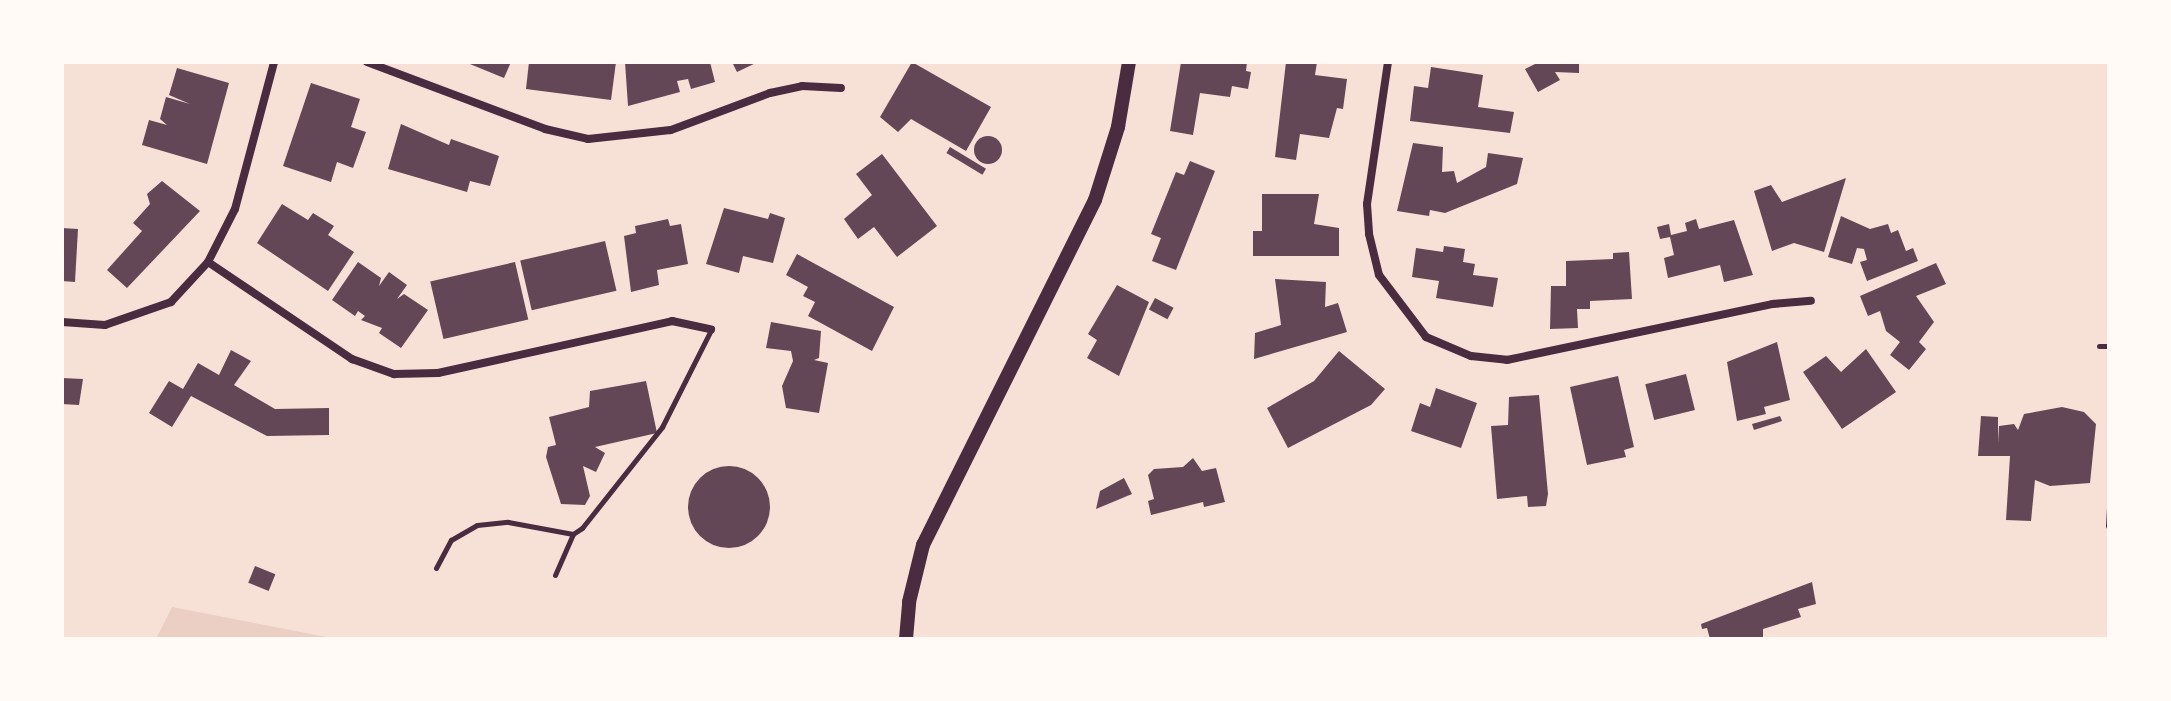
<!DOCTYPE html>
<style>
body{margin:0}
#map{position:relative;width:2171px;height:701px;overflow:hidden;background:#f7e1d7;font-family:Figtree,sans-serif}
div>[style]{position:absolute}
.green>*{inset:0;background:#ebcfc5}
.building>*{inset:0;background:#644757;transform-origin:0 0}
.round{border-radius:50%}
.service>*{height:5px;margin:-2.5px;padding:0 2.5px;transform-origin:2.5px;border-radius:2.5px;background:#4a2c40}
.minor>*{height:8px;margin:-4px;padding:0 4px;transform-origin:4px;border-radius:4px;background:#4a2c40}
.secondary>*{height:14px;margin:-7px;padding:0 7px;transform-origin:7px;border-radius:7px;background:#4a2c40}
span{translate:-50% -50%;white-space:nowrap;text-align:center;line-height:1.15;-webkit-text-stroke:8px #fffaf5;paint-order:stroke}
.frame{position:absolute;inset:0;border:64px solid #fffaf5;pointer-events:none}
</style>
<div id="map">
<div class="green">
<div style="clip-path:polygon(172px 607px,337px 639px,156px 639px)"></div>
</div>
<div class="building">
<div style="clip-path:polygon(465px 62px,511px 62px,504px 78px)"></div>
<div style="clip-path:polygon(529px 62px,616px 62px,611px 100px,526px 89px)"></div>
<div style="clip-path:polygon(625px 62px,710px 62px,715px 82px,691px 89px,688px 79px,677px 81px,680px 92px,628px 106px)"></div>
<div style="clip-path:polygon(732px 62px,758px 62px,737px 72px)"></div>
<div style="clip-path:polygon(912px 62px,991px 107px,966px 151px,911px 119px,898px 132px,880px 117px)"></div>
<div style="clip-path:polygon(1181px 62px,1247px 62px,1246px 71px,1251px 72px,1248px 89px,1232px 86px,1230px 97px,1200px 93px,1193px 135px,1170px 131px)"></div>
<div style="clip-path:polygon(1286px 62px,1317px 62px,1315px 75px,1347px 79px,1343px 109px,1337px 108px,1329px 138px,1300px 134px,1296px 160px,1275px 157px)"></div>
<div style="clip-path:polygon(1539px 62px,1579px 62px,1579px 73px,1555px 72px,1560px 80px,1538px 92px,1525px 69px)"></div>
<div style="clip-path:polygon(1431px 67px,1483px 75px,1478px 107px,1514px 112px,1510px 133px,1410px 121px,1414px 86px,1428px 88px)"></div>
<div style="clip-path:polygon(177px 68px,229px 83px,207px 164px,142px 145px,149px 120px,167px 125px,160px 119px,166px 97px,190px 104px,169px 95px)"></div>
<div style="clip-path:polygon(311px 83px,360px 99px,351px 127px,366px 132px,353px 168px,337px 162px,331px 182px,283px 166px)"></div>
<div style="clip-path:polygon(401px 124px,449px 145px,451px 139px,499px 156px,490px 186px,470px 181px,467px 192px,388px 169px)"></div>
<div class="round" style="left:974px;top:136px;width:28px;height:28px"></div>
<div style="clip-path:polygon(1413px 143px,1443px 147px,1442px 172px,1454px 171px,1457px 183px,1486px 167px,1488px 153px,1523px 158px,1517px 184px,1445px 213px,1430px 210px,1429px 216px,1397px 211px)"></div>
<div style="left:950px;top:147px;width:42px;height:7px;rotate:31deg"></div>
<div style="clip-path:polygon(882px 154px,937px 226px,897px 257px,874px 227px,858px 239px,844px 219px,872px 195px,856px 174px)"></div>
<div style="clip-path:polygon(1190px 161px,1215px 171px,1176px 270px,1152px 261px,1161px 238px,1151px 234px,1176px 172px,1184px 175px)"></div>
<div style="clip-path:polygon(1846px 178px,1824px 252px,1794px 243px,1772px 251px,1754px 191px,1771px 185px,1782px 202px)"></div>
<div style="clip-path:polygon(162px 181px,200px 211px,127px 288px,107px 270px,142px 231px,133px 223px,150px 204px,147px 194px)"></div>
<div style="clip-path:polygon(1262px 194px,1319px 194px,1314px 224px,1339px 228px,1339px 256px,1253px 256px,1253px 231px,1262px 231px)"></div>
<div style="clip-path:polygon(282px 204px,308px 220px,313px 213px,334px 226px,328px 235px,354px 252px,328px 291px,257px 243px)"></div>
<div style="clip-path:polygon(724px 208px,768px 219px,770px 213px,785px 218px,773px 263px,743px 256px,739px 273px,706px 264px)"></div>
<div style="clip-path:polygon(1841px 216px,1870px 229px,1888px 224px,1891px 233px,1898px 230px,1906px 251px,1913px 248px,1918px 261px,1867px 281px,1860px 262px,1867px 260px,1864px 249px,1857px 248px,1852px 264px,1828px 257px)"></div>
<div style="clip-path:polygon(668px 219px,670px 226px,681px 224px,688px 264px,657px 270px,659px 285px,631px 292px,624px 236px,636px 233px,635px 226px)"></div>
<div style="clip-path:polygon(1696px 219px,1699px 229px,1734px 220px,1753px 275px,1724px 282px,1720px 265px,1668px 278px,1664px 258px,1674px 255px,1670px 237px,1660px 239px,1657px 227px,1669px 224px,1671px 235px,1687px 231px,1685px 223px)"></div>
<div style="clip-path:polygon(62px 228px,78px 229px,75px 282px,62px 281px)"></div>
<div style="left:605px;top:241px;width:51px;height:87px;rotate:77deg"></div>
<div style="clip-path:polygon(1444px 246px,1465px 249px,1463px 262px,1475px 264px,1473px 275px,1498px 278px,1493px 307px,1436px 298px,1439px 281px,1412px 277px,1416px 248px,1443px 252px)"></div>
<div style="clip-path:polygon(1629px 252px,1632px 299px,1590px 301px,1590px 309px,1577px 309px,1578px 328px,1550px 329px,1551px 286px,1566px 286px,1566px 261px,1613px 259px,1613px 253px)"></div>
<div style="clip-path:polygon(797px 254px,894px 307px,872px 351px,808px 316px,815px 302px,803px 296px,808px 287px,786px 275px)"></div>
<div style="clip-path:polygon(358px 262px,381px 278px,379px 286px,389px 272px,407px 285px,397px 299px,404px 294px,428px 310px,401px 348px,379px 333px,382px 328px,361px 320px,365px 316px,358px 311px,355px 316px,332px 300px)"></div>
<div style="left:515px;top:262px;width:59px;height:87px;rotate:77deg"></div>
<div style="clip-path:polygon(1936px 263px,1946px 284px,1916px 296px,1934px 322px,1919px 342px,1926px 349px,1909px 370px,1890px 355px,1900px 342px,1886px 331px,1880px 311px,1868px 316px,1860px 296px)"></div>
<div style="clip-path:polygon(1275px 279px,1326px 282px,1325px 307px,1338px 303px,1347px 332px,1254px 359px,1255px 333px,1281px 325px)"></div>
<div style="clip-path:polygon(1117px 285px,1149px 302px,1119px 376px,1087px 358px,1097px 340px,1088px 334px)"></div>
<div style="left:1155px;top:298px;width:21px;height:13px;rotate:28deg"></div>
<div style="clip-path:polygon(771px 322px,821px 331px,819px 358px,814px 360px,828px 363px,819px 413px,786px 408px,782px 386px,793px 361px,791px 351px,766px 348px)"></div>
<div style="clip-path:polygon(1777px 342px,1790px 400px,1764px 407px,1766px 414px,1737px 421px,1727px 362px)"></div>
<div style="clip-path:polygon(1866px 349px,1896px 392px,1842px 429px,1803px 372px,1826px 356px,1841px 372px)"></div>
<div style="clip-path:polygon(231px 350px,251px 361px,234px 385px,275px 409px,329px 408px,329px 435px,267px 436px,191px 396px,172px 427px,149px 413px,169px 381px,183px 389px,198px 363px,219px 375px)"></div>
<div style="clip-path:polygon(1339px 351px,1385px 389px,1371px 405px,1288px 448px,1267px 408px,1314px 381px)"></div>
<div style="left:1686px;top:374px;width:37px;height:42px;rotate:76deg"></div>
<div style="clip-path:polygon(1618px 376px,1634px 447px,1624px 450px,1626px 457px,1587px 465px,1570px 387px)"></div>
<div style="clip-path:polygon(62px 378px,83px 379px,79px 405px,62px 404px)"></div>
<div style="clip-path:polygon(646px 381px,657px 433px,595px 447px,605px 453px,596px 472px,583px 466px,590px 496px,585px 505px,561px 504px,546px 457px,548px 447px,556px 445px,549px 417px,589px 407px,590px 391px)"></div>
<div style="clip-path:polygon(1436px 388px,1477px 403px,1461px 448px,1411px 431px,1420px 403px,1430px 407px)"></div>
<div style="clip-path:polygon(1539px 395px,1548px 494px,1546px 506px,1528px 507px,1527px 496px,1497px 499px,1491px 426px,1508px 425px,1509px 397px)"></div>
<div style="clip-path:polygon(2062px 407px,2084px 412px,2096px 424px,2090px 483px,2050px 486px,2035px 480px,2031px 521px,2006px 520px,2010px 456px,1978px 456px,1981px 416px,1998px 417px,1998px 443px,1999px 426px,2014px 424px,2018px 430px,2024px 414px)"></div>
<div style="clip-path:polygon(1780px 416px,1782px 421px,1754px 430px,1752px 424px)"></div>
<div style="clip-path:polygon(1193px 458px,1202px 471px,1216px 468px,1225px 502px,1204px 507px,1203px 502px,1151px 515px,1148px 501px,1154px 499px,1148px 475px,1154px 469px,1183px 467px)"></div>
<div class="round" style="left:688px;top:466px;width:82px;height:82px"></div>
<div style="clip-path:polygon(1124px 478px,1132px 494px,1096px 509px,1100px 491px)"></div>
<div style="left:255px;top:566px;width:22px;height:18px;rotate:22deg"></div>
<div style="clip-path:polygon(1812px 582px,1816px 604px,1798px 609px,1801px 617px,1763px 629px,1763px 637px,1710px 639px,1707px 628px,1702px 629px,1701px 624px)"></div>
</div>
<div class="service">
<div style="left:2099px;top:346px;width:10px"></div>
<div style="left:2108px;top:526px;width:18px;rotate:-87deg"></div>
<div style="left:436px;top:568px;width:32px;rotate:-62deg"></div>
<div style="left:451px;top:540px;width:30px;rotate:-30deg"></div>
<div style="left:477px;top:525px;width:31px;rotate:-6deg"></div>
<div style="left:508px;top:522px;width:66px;rotate:10.5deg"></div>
<div style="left:573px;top:534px;width:11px;rotate:-34deg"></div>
<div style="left:582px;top:528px;width:129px;rotate:-51.6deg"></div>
<div style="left:662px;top:427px;width:109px;rotate:-63.2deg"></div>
<div style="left:555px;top:575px;width:45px;rotate:-66.3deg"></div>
</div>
<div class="minor">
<div style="left:367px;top:62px;width:190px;rotate:20.6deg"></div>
<div style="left:545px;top:129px;width:44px;rotate:13.1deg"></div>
<div style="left:588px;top:139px;width:83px;rotate:-6.2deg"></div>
<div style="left:671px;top:130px;width:106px;rotate:-20.5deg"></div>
<div style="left:770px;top:93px;width:33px;rotate:-12deg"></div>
<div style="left:802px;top:86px;width:39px;rotate:3deg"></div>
<div style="left:1388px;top:62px;width:144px;rotate:98.4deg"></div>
<div style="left:1367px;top:204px;width:30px;rotate:86deg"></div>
<div style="left:1369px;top:234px;width:42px;rotate:76.3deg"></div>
<div style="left:1379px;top:275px;width:78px;rotate:52.8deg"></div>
<div style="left:1426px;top:337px;width:49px;rotate:22.9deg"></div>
<div style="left:1471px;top:356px;width:36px;rotate:6deg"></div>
<div style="left:1507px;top:360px;width:272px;rotate:-11.9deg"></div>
<div style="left:1773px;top:304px;width:38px;rotate:-5deg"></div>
<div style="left:208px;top:262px;width:174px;rotate:34deg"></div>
<div style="left:352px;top:359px;width:45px;rotate:19.7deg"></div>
<div style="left:394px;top:374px;width:44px;rotate:-1.3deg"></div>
<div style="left:438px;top:373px;width:240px;rotate:-12.5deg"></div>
<div style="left:672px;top:321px;width:40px;rotate:12deg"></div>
<div style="left:62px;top:322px;width:43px;rotate:4deg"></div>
<div style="left:105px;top:325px;width:70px;rotate:-19.2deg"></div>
<div style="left:171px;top:302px;width:54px;rotate:-47.2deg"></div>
<div style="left:208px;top:262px;width:59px;rotate:-63deg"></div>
<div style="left:235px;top:209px;width:152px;rotate:-75.1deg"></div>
</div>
<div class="secondary">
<div style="left:906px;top:639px;width:37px;rotate:-85deg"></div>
<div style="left:909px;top:602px;width:59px;rotate:-76.2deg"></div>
<div style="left:923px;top:545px;width:385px;rotate:-63.5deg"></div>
<div style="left:1095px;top:200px;width:77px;rotate:-72.5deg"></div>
<div style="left:1118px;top:127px;width:66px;rotate:-80.4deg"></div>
</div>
<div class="frame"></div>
</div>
